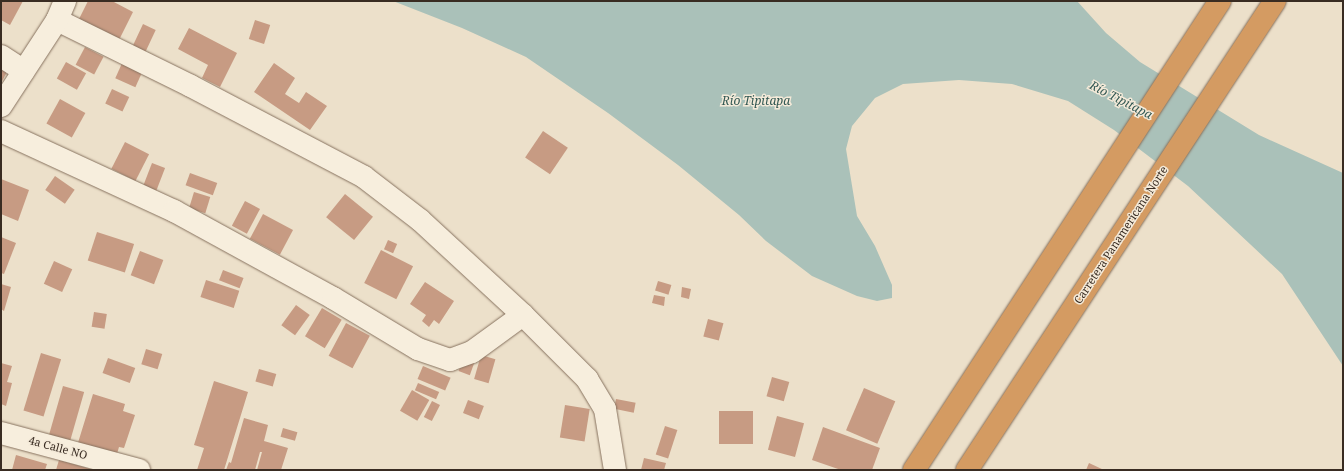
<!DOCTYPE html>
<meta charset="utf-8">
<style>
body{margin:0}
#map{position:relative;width:1344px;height:471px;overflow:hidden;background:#ece0ca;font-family:"Noto Serif",serif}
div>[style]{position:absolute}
.water>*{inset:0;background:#aac1b9}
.building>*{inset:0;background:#c79b83;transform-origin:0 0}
.roads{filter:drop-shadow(0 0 1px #87725f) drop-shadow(0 0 1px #87725f)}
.minor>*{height:22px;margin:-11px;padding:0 11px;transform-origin:11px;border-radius:11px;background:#f7eedd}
.highway>*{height:22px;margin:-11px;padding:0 11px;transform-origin:11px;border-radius:11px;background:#d49b62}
span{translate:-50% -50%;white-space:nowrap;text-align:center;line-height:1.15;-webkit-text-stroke:3px #f4ead9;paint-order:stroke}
.street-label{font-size:11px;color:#392c22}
.water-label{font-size:12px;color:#325853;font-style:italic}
.frame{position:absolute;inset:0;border:2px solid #392c22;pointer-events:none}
</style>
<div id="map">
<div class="water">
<div style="clip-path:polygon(393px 1px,1077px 1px,1106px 33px,1140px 62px,1259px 135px,1343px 173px,1343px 366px,1282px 274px,1188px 186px,1114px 130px,1068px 101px,1012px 84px,959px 80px,903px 84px,875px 98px,852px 126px,846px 149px,857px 216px,875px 246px,892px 285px,892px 298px,877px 301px,857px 296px,812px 276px,766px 241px,739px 215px,678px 165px,608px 113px,526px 57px,462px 28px)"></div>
</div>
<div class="building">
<div style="clip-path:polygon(1px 1px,23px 1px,10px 25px,1px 20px)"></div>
<div style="clip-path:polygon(88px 1px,112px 1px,133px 12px,119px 40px,79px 19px)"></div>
<div style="left:255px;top:20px;width:16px;height:20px;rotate:18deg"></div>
<div style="left:143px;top:24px;width:14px;height:26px;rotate:25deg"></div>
<div style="clip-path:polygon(189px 28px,237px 53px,220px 87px,202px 78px,208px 65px,178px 49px)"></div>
<div style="left:85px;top:47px;width:21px;height:20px;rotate:28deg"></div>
<div style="left:123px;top:61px;width:22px;height:19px;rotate:24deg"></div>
<div style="left:66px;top:62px;width:23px;height:19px;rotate:29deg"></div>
<div style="clip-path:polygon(274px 63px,295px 78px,285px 94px,299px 103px,306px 92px,327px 106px,310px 130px,254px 92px)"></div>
<div style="clip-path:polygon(1px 68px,7px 72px,1px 83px)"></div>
<div style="left:112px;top:89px;width:19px;height:16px;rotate:25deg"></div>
<div style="left:60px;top:99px;width:29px;height:28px;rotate:29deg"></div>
<div style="left:543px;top:131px;width:30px;height:32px;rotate:34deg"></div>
<div style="left:125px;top:142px;width:27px;height:30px;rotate:27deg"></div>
<div style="left:152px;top:163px;width:14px;height:25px;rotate:21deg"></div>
<div style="left:190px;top:173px;width:29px;height:13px;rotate:20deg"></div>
<div style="left:55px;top:176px;width:24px;height:17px;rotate:35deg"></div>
<div style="clip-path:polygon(1px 179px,29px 190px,18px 221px,1px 214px)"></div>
<div style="left:194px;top:192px;width:17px;height:17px;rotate:17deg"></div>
<div style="left:345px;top:194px;width:36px;height:30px;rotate:39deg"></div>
<div style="left:245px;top:201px;width:17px;height:28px;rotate:28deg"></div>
<div style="left:263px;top:214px;width:34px;height:28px;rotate:28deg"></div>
<div style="left:97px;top:232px;width:39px;height:30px;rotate:18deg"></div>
<div style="clip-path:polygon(1px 237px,16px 243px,4px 274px,1px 273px)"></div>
<div style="left:388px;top:240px;width:10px;height:10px;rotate:24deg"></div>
<div style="left:381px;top:250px;width:36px;height:37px;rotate:27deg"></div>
<div style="left:140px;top:251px;width:25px;height:26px;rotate:21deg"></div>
<div style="left:54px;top:261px;width:20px;height:25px;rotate:24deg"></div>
<div style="left:223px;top:270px;width:22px;height:11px;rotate:21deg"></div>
<div style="left:206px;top:280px;width:35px;height:18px;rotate:18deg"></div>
<div style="left:658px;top:281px;width:14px;height:10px;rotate:17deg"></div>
<div style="clip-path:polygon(425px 282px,454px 301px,439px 324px,434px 320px,429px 327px,422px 321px,426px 315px,410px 304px)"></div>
<div style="clip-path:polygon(1px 284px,11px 287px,4px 311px,1px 309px)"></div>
<div style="clip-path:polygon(682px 287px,691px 289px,689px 299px,681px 297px)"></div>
<div style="clip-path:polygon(654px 295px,665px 297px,664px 306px,652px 303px)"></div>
<div style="left:296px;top:305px;width:17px;height:25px;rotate:36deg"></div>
<div style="left:322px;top:308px;width:23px;height:33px;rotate:31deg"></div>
<div style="left:94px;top:312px;width:13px;height:15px;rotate:9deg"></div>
<div style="left:708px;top:319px;width:16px;height:18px;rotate:15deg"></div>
<div style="left:346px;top:323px;width:27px;height:37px;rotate:28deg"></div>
<div style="left:146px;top:349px;width:17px;height:16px;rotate:17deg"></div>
<div style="left:41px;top:353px;width:21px;height:60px;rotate:17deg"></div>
<div style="left:481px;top:355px;width:15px;height:25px;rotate:16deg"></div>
<div style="left:464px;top:356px;width:12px;height:16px;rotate:20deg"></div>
<div style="left:108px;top:358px;width:29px;height:16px;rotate:20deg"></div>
<div style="clip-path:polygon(1px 363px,12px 366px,7px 382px,12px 383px,6px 406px,1px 404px)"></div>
<div style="left:423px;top:366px;width:30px;height:14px;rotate:23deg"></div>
<div style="left:259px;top:369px;width:18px;height:13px;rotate:16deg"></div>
<div style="left:772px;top:377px;width:18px;height:20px;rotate:16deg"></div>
<div style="clip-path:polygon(214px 381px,248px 392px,224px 470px,197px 470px,204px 448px,194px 445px)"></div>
<div style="left:418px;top:383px;width:23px;height:8px;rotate:23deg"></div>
<div style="left:63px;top:386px;width:22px;height:53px;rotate:16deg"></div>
<div style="left:864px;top:388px;width:34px;height:46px;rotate:23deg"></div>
<div style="left:412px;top:390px;width:20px;height:24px;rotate:30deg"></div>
<div style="clip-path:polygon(93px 394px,125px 404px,123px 411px,135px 415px,124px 448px,119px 447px,116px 457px,77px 446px)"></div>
<div style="left:616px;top:399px;width:20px;height:10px;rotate:11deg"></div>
<div style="left:468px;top:400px;width:17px;height:14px;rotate:21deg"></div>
<div style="left:432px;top:401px;width:9px;height:18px;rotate:27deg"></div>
<div style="left:565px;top:405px;width:25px;height:33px;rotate:9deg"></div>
<div style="left:719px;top:411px;width:34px;height:33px"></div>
<div style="left:777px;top:416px;width:28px;height:35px;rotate:15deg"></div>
<div style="clip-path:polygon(244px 418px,268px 425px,264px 441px,288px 448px,281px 470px,257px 470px,262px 452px,260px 452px,255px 470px,226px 470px,229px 462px,231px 463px)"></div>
<div style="left:665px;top:426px;width:13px;height:30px;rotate:18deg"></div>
<div style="clip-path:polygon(823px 427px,880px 448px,872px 470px,841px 470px,812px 460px)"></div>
<div style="left:283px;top:428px;width:15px;height:9px;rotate:16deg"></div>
<div style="clip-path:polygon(16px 455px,47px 464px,45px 470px,12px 470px)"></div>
<div style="clip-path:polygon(644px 458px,666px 463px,664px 470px,641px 470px)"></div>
<div style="clip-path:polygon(59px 460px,94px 470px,56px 470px)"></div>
<div style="clip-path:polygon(1089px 463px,1104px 470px,1086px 470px)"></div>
</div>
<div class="roads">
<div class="minor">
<div style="left:57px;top:20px;width:149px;rotate:26.2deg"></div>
<div style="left:191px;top:86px;width:195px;rotate:27.7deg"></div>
<div style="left:364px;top:177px;width:71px;rotate:37.5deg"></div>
<div style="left:420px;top:220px;width:140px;rotate:42.7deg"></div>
<div style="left:523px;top:315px;width:91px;rotate:45deg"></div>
<div style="left:587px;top:379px;width:35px;rotate:59deg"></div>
<div style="left:605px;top:409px;width:62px;rotate:80.7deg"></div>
<div style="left:1px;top:56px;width:27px;rotate:33deg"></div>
<div style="left:1px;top:106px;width:103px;rotate:-56.9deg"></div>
<div style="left:57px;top:20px;width:21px;rotate:-67deg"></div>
<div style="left:1px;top:131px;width:191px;rotate:24.8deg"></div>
<div style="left:174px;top:211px;width:181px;rotate:28.7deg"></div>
<div style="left:333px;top:298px;width:99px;rotate:31deg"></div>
<div style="left:418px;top:349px;width:34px;rotate:19deg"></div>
<div style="left:450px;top:360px;width:23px;rotate:-20deg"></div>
<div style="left:472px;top:352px;width:63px;rotate:-36deg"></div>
<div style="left:1px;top:433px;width:143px;rotate:15deg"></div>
</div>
<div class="highway">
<div style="left:914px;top:470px;width:560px;rotate:-56.88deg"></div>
<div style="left:967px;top:470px;width:561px;rotate:-56.71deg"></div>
</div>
</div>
<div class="street-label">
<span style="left:1121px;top:235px;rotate:-57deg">Carretera Panamericana Norte</span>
<span style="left:58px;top:448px;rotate:15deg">4a Calle NO</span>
</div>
<div class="water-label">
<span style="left:1121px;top:100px;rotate:27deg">Río Tipitapa</span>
<span style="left:756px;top:101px">Río Tipitapa</span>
</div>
<div class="frame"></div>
</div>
